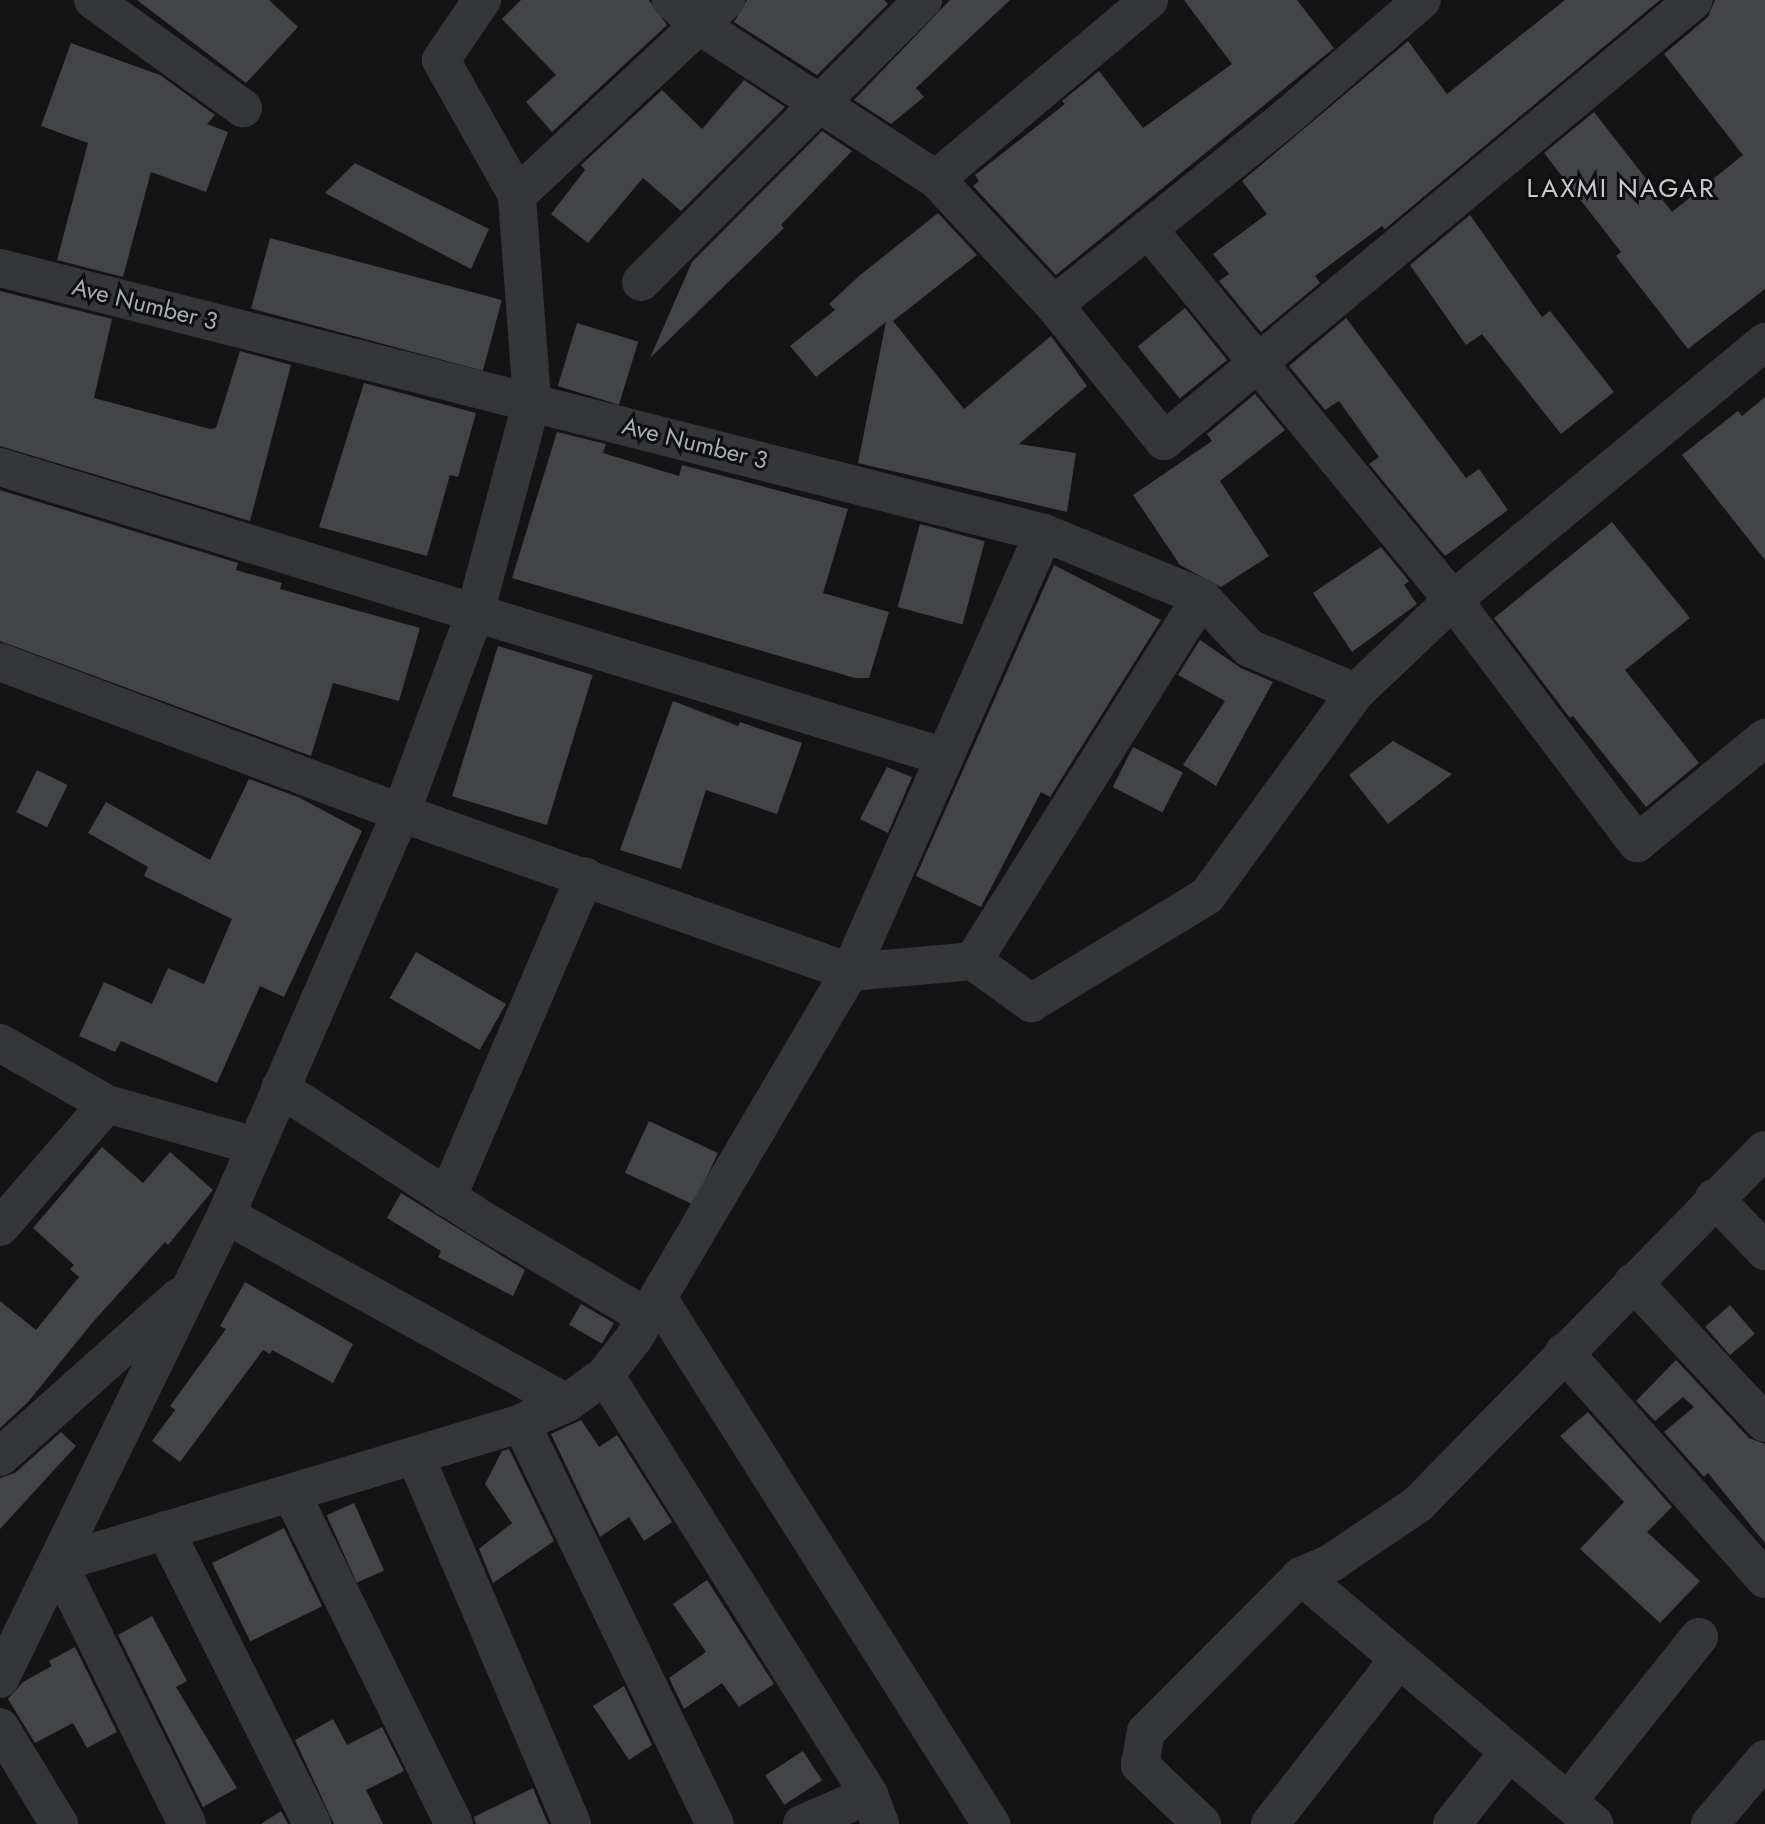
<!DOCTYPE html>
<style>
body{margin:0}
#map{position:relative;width:1765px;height:1824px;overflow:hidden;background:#141415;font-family:Jost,sans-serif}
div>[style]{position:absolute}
.building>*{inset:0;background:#434448;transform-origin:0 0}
.minor>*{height:38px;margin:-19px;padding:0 19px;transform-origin:19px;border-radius:19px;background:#35363a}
span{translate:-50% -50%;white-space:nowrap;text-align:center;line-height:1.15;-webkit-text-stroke:6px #0f0f10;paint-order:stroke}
.street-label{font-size:24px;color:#a7acb5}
.neighbourhood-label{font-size:26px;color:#c7cad1;letter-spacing:2px}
</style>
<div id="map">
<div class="building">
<div style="clip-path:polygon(137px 0,269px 0,298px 27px,246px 83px)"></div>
<div style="clip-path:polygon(521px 0,649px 0,667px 25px,552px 132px,526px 102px,556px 75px,502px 19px)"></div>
<div style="clip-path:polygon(747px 0,884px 0,888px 4px,817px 75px,734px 22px)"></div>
<div style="clip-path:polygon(950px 0,1010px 0,916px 88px,924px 97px,891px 124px,854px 100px)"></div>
<div style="clip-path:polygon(1184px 0,1297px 0,1334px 48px,1056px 275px,973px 186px,979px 181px,975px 175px,1065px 104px,1062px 101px,1099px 71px,1143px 128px,1232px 64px)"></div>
<div style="clip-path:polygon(1565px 0,1660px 0,1385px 229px,1382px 226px,1315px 276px,1320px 283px,1261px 332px,1219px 281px,1229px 274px,1213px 254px,1267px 214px,1242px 181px,1408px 41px,1447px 94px)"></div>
<div style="clip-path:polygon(1715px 0,1765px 0,1765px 289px,1688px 349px,1616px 256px,1621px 252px,1544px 153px,1594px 112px,1672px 212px,1743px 155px,1664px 54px,1708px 17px)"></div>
<div style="clip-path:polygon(71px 43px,160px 75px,215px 115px,207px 124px,228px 132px,206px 192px,151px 172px,123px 277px,57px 260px,88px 143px,41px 126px)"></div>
<div style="clip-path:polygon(744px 80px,785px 107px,681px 211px,643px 178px,588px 243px,551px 214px,585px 170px,581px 165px,662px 90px,702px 129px)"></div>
<div style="clip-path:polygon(822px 131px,852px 151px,781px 225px,784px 228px,650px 358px,692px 262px)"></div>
<div style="clip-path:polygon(355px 163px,489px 229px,471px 269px,325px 193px)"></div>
<div style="clip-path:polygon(938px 213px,977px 255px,893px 321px,964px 409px,1051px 336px,1087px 386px,1019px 444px,1076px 453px,1067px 512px,858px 463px,886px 322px,816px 377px,790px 346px,835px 310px,829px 304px,859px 276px)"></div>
<div style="clip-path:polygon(1470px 215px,1542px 317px,1550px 311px,1614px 392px,1561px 434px,1482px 334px,1466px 345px,1410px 265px)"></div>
<div style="left:270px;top:238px;width:240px;height:73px;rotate:15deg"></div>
<div style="clip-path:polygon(0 291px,112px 319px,94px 398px,210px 429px,216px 428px,240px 351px,291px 365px,250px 521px,0 446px)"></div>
<div style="left:1185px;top:308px;width:67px;height:61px;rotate:51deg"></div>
<div style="clip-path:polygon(1346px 318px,1466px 478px,1479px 469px,1508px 510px,1445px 556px,1369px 464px,1379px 457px,1339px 401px,1325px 410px,1289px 366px)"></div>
<div style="left:577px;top:323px;width:64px;height:66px;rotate:17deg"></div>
<div style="clip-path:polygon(364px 383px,476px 413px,458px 477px,450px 475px,427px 556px,319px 527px)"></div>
<div style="clip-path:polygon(1255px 394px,1285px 430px,1220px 481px,1269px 556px,1221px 587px,1180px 565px,1133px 495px,1212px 441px,1207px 434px)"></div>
<div style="clip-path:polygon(1765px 397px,1765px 560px,1682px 455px,1738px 411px,1742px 416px)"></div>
<div style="clip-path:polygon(557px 432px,606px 444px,603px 453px,679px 476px,682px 465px,848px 509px,823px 593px,889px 612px,869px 678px,855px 678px,512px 578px)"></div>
<div style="clip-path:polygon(0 490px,238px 563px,236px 570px,282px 583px,280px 589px,420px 628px,399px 701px,333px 683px,311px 756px,0 641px)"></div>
<div style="clip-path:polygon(1612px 522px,1690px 618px,1625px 670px,1699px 763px,1646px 807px,1573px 716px,1570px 718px,1494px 618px)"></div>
<div style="left:920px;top:524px;width:67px;height:86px;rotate:15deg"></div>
<div style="clip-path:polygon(1381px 547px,1409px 581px,1404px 585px,1417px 604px,1352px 652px,1313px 593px)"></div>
<div style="clip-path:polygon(1054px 565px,1161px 620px,1050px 797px,1041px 792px,981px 907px,916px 876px)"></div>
<div style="clip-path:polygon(1200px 640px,1241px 668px,1273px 682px,1216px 786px,1183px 765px,1225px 701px,1178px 675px)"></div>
<div style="left:498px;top:646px;width:99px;height:157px;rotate:17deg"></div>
<div style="clip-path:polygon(673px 701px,738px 726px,740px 722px,802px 743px,777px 814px,706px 790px,681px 869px,620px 850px)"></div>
<div style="clip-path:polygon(1393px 741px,1452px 774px,1388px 824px,1349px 775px)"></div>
<div style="left:1133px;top:747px;width:56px;height:45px;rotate:27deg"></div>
<div style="clip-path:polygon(887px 767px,912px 777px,888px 833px,860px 819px)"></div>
<div style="left:37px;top:770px;width:34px;height:47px;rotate:26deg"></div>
<div style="clip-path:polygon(249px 779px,298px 797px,362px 831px,284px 997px,260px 986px,217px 1083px,121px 1041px,115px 1052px,79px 1036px,104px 982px,152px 1004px,168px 968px,204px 984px,232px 919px,144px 876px,148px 867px,88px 833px,106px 802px,210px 860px)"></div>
<div style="left:416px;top:952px;width:104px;height:53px;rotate:30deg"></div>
<div style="left:649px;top:1121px;width:76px;height:57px;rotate:25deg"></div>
<div style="clip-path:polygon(102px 1147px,143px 1183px,170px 1152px,213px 1190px,168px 1245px,165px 1242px,93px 1322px,28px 1402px,0 1428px,0 1301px,36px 1330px,79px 1277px,70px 1269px,74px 1265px,33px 1228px)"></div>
<div style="clip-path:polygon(401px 1193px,525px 1270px,513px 1296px,438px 1257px,441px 1251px,387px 1218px)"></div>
<div style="clip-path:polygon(245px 1282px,353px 1344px,333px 1383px,272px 1350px,270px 1354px,263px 1350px,180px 1462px,152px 1441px,175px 1410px,170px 1406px,226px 1329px,220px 1326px)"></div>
<div style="left:581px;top:1304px;width:38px;height:24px;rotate:30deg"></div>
<div style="left:1730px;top:1305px;width:38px;height:33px;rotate:49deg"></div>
<div style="clip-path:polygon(1676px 1360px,1749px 1438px,1765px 1444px,1765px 1543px,1708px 1473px,1704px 1477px,1664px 1432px,1694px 1407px,1683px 1397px,1655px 1421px,1636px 1401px)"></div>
<div style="clip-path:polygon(1588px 1412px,1672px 1507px,1647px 1532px,1700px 1581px,1660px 1623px,1580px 1549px,1624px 1502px,1560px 1436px)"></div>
<div style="clip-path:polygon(581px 1420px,599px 1447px,617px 1435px,672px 1522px,644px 1541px,629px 1517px,600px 1537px,551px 1434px)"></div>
<div style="clip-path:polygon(61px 1432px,76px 1446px,0 1529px,0 1478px,15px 1473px)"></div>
<div style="clip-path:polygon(509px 1449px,554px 1541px,493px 1583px,479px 1549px,512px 1523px,485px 1484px,502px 1451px)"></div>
<div style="left:354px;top:1503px;width:74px;height:30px;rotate:66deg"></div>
<div style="left:284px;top:1528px;width:87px;height:80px;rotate:64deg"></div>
<div style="clip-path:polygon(707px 1580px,774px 1684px,739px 1707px,722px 1683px,684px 1709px,669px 1678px,706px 1652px,673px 1604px)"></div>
<div style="clip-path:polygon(152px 1616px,187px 1681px,176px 1687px,237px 1788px,203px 1807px,118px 1635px)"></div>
<div style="clip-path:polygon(75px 1647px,117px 1732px,87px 1748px,73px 1723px,35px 1743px,8px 1699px,23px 1682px,52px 1666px,49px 1661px)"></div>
<div style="clip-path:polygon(624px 1686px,652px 1745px,629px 1760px,593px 1706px)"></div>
<div style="clip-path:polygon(333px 1719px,347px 1745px,382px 1727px,404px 1771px,366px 1790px,383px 1824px,334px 1824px,295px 1740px)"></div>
<div style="left:803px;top:1751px;width:35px;height:45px;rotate:57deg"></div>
<div style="clip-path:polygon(533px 1788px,548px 1824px,476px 1824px,474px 1817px)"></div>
<div style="clip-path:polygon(281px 1811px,288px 1824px,261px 1824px)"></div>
</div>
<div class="minor">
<div style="left:93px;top:0;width:185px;rotate:35.8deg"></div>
<div style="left:671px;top:0;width:39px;rotate:42deg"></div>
<div style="left:700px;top:26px;width:281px;rotate:33deg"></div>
<div style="left:936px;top:179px;width:173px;rotate:46.9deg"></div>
<div style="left:1054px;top:305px;width:301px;rotate:-38.9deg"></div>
<div style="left:1288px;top:116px;width:177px;rotate:-40.9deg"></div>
<div style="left:936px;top:179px;width:278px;rotate:-40deg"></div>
<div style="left:517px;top:195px;width:286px;rotate:-43deg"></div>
<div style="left:1148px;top:229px;width:480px;rotate:50.6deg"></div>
<div style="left:1453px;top:600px;width:305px;rotate:52.9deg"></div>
<div style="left:1637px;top:843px;width:166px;rotate:-39.4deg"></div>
<div style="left:0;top:268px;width:1077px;rotate:14.24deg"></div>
<div style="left:1044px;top:533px;width:170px;rotate:22.2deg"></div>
<div style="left:1201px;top:597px;width:70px;rotate:46.7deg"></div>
<div style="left:1249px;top:648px;width:116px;rotate:22.4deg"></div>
<div style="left:641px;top:282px;width:399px;rotate:-45deg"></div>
<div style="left:1054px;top:305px;width:175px;rotate:51deg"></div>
<div style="left:1164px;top:441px;width:689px;rotate:-39.76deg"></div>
<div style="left:0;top:467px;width:988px;rotate:17.06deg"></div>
<div style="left:0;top:662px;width:428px;rotate:20.6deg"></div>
<div style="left:401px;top:813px;width:476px;rotate:19.5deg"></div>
<div style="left:850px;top:972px;width:123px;rotate:-5.1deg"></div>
<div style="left:973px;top:961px;width:72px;rotate:35.9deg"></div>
<div style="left:1031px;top:1003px;width:206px;rotate:-31.3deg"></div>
<div style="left:1207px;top:896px;width:253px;rotate:-53.9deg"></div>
<div style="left:1356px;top:692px;width:134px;rotate:-43.5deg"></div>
<div style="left:1453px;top:600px;width:405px;rotate:-39.6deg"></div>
<div style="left:973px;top:961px;width:430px;rotate:-57.9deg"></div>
<div style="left:0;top:1043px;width:123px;rotate:29.7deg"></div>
<div style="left:107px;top:1104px;width:154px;rotate:15.8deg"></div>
<div style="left:280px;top:1088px;width:234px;rotate:33.1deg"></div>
<div style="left:476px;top:1216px;width:199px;rotate:30.6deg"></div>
<div style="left:447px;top:1198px;width:350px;rotate:-66.8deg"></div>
<div style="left:1714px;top:1198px;width:74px;rotate:46.1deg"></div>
<div style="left:226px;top:1215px;width:389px;rotate:28.9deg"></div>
<div style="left:0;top:1227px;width:163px;rotate:-49deg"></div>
<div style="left:1633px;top:1282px;width:193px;rotate:46.9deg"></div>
<div style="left:658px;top:1298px;width:623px;rotate:57.66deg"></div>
<div style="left:1564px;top:1352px;width:303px;rotate:48.5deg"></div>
<div style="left:605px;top:1375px;width:496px;rotate:57.8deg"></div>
<div style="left:869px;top:1795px;width:31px;rotate:69deg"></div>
<div style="left:521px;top:1423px;width:445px;rotate:64.2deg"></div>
<div style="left:0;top:1457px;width:240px;rotate:-41.8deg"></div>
<div style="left:416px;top:1458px;width:398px;rotate:66.9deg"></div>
<div style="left:292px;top:1495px;width:367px;rotate:63.8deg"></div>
<div style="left:165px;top:1530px;width:329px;rotate:63.4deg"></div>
<div style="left:1301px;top:1576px;width:384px;rotate:40.2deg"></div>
<div style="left:0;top:1679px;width:516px;rotate:-64.03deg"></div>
<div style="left:226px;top:1215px;width:438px;rotate:-66.5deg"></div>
<div style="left:401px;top:813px;width:213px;rotate:-69.7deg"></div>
<div style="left:475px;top:613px;width:220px;rotate:-75deg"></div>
<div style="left:532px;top:401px;width:207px;rotate:-94.2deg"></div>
<div style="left:517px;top:195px;width:155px;rotate:-119.4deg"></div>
<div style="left:441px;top:60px;width:73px;rotate:-55.7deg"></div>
<div style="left:0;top:1727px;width:114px;rotate:58.7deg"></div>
<div style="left:1568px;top:1801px;width:210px;rotate:-51.4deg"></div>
<div style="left:187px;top:1824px;width:291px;rotate:-116.3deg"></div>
<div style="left:58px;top:1563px;width:484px;rotate:-16.8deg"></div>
<div style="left:521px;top:1423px;width:50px;rotate:-23.5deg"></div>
<div style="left:567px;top:1403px;width:47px;rotate:-36.4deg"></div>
<div style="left:605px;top:1375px;width:47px;rotate:-51.9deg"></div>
<div style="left:634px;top:1338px;width:425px;rotate:-59.5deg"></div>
<div style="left:850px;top:972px;width:480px;rotate:-66.2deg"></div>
<div style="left:802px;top:1824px;width:73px;rotate:-23.4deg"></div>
<div style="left:1202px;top:1824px;width:86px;rotate:-136.4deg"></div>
<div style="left:1140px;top:1765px;width:34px;rotate:-80deg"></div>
<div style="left:1146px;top:1732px;width:220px;rotate:-45.2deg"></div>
<div style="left:1301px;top:1576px;width:33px;rotate:-23deg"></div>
<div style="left:1331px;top:1563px;width:104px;rotate:-34deg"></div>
<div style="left:1417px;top:1505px;width:497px;rotate:-45.6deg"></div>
<div style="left:1270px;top:1824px;width:209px;rotate:-52deg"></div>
<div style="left:1452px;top:1824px;width:92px;rotate:-51.6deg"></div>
<div style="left:1710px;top:1824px;width:85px;rotate:-49.8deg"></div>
</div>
<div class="street-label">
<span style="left:145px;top:304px;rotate:14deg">Ave Number 3</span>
<span style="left:695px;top:443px;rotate:14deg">Ave Number 3</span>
</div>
<div class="neighbourhood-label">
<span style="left:1621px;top:189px">LAXMI NAGAR</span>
</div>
</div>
